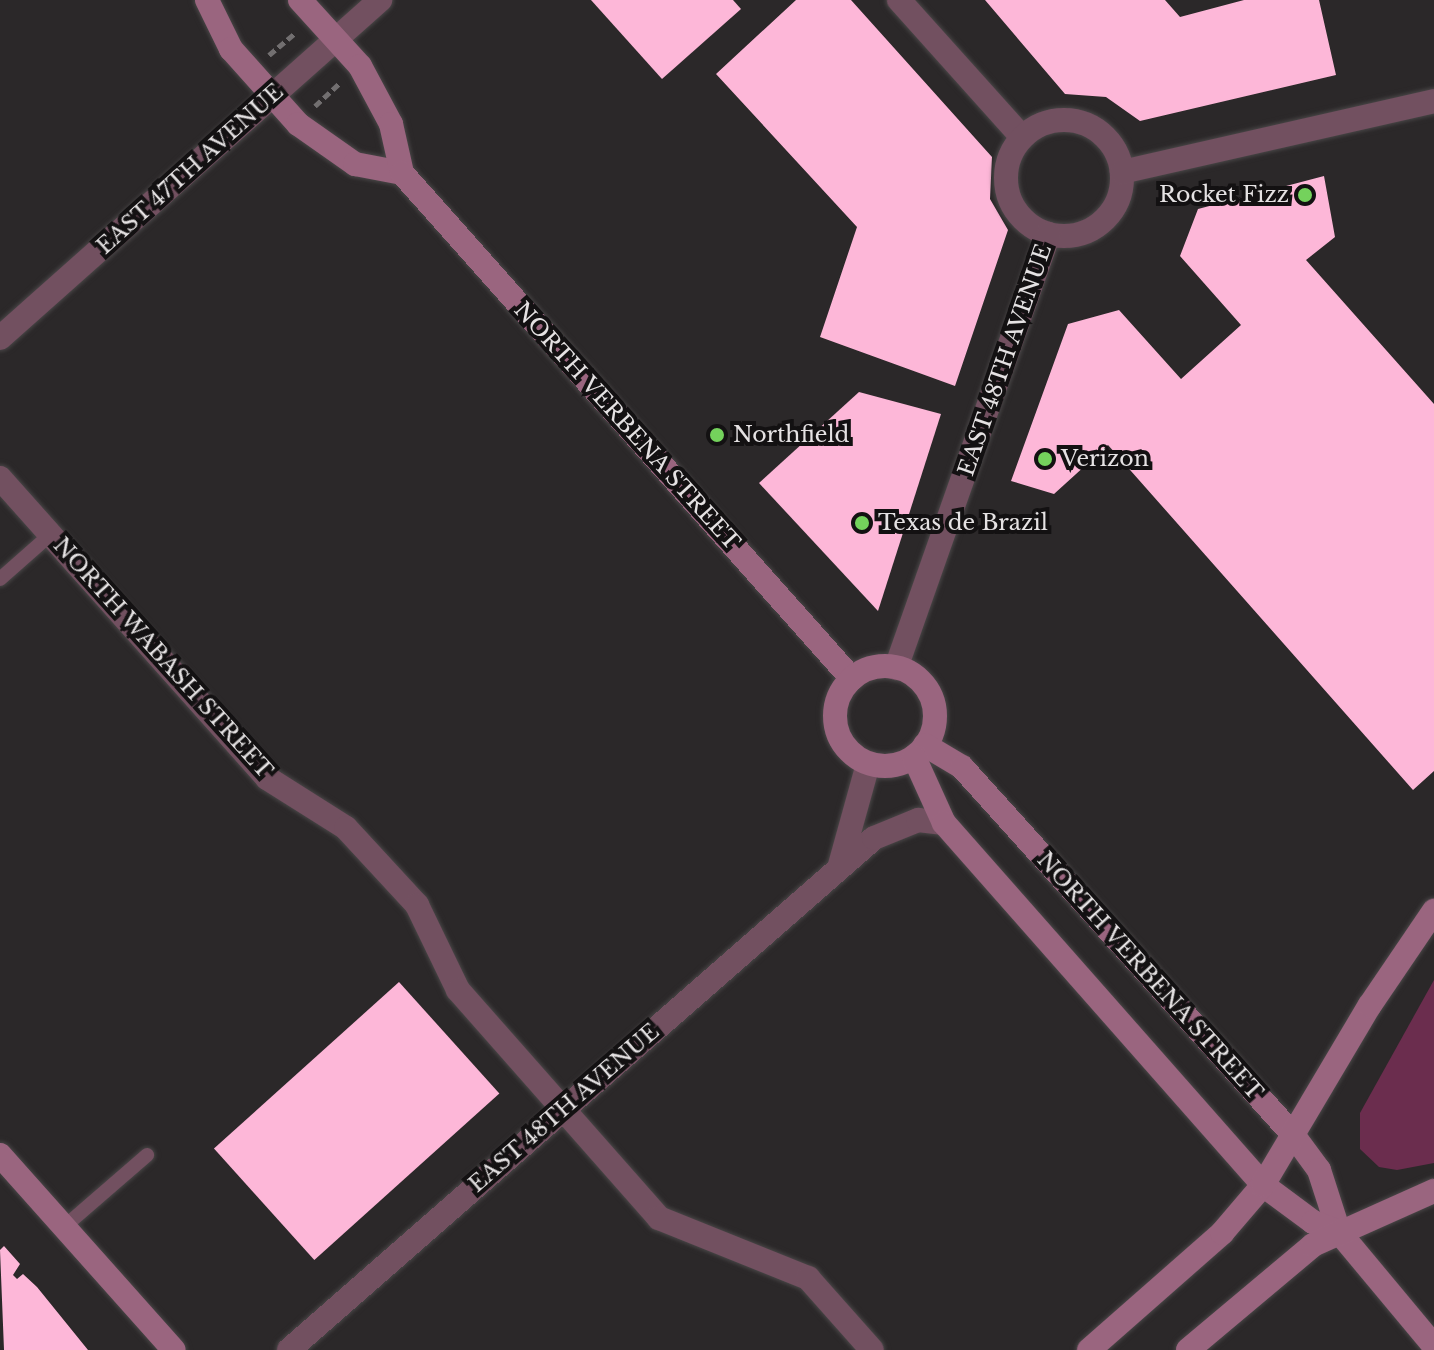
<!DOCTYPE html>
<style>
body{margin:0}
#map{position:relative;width:1434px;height:1350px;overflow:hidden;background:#2b2829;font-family:"Libre Baskerville",serif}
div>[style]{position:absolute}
.green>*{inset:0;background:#6b2d4e}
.building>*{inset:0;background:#fdb7d8;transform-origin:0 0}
.path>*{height:5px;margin-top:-2.5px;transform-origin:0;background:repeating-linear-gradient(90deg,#726f70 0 8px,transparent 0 12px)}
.roads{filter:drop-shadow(0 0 2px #494647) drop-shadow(0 0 2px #494647)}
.lane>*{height:14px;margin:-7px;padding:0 7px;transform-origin:7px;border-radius:7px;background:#725060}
.street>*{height:24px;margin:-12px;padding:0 12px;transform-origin:12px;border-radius:12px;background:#725060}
.street>.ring{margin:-12px;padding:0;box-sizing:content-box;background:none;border:24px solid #725060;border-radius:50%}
.secondary>*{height:24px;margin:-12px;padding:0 12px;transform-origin:12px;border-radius:12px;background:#9a657f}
.secondary>.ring{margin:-12px;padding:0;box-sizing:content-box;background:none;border:24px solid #9a657f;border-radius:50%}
.dots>*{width:22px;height:22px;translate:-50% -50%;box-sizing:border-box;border:4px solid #131112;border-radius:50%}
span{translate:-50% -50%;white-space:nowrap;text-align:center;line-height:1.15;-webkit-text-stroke:8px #131112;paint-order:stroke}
.street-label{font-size:22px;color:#e5e2e3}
.poi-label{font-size:22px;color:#e5e2e3}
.right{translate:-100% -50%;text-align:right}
.left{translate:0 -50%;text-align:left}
</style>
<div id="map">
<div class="green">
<div style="clip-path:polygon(1434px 980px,1434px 1163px,1397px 1170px,1379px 1167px,1360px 1149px,1360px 1113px)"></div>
</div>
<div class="building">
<div style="clip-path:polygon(591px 0,733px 0,741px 9px,662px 79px)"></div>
<div style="clip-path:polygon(796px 0,851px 0,992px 157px,990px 199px,1008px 230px,955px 386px,820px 337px,857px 227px,716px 74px)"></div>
<div style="clip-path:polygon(985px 0,1165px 0,1180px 17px,1244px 0,1319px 0,1336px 75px,1140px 121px,1106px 97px,1065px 94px)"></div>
<div style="clip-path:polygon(1324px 176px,1335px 237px,1306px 260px,1434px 404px,1434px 771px,1413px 790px,1108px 445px,1054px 494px,1011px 481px,1068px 324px,1119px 310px,1181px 379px,1241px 325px,1180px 256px,1198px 209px)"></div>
<div style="clip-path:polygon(859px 392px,941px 414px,878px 611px,759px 483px)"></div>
<div style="left:399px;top:982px;width:150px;height:249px;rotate:48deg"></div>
<div style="clip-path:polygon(4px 1246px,20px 1264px,13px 1275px,17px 1279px,23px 1274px,37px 1287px,88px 1350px,4px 1350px,0 1250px)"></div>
</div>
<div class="path">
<div style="left:269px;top:55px;width:34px;rotate:-40deg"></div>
<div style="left:315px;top:106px;width:34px;rotate:-43deg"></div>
</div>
<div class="roads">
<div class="lane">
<div style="left:0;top:579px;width:68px;rotate:-41.4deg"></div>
<div style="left:64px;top:1227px;width:110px;rotate:-40.9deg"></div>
</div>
<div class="street">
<div style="left:899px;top:0;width:184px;rotate:48.1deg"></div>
<div class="ring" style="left:1006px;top:120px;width:92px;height:92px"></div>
<div style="left:1122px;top:172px;width:320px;rotate:-12.8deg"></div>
<div style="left:0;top:338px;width:509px;rotate:-41.65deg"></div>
<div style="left:0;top:478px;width:402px;rotate:48.3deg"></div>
<div style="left:267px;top:778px;width:93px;rotate:32.3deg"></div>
<div style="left:346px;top:828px;width:105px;rotate:47.3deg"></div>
<div style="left:417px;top:905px;width:94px;rotate:64.2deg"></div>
<div style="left:458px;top:990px;width:304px;rotate:48.6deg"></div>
<div style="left:659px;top:1218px;width:161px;rotate:21.9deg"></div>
<div style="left:808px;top:1278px;width:96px;rotate:48.4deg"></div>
<div style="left:896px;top:668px;width:460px;rotate:-70.6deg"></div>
<div style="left:840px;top:865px;width:105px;rotate:-74.5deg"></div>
<div style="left:289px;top:1350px;width:777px;rotate:-41.19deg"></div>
<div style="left:874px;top:838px;width:48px;rotate:-22.2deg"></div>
<div style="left:918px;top:820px;width:26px;rotate:7deg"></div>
</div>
<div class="secondary">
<div style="left:207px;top:0;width:55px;rotate:63.9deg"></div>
<div style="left:231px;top:49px;width:101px;rotate:48.2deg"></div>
<div style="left:298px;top:124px;width:70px;rotate:35.1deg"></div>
<div style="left:355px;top:164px;width:48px;rotate:10.8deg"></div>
<div style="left:300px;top:0;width:89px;rotate:47.7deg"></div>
<div style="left:360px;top:66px;width:66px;rotate:61.9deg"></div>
<div style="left:391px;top:124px;width:50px;rotate:77.3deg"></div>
<div style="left:402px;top:173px;width:677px;rotate:48.35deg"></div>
<div class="ring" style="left:835px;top:666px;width:76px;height:76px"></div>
<div style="left:925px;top:745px;width:43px;rotate:30.7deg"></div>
<div style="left:962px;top:767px;width:496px;rotate:48deg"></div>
<div style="left:1294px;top:1136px;width:42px;rotate:53.7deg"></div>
<div style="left:1319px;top:1170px;width:65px;rotate:72.1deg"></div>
<div style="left:1339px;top:1232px;width:148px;rotate:50.2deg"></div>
<div style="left:914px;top:757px;width:72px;rotate:65.6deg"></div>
<div style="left:944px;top:823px;width:482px;rotate:48.6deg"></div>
<div style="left:1263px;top:1185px;width:62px;rotate:36.5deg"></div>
<div style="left:1313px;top:1222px;width:28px;rotate:21deg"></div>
<div style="left:0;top:1155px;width:261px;rotate:48.3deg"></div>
<div style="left:1089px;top:1350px;width:177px;rotate:-41.3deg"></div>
<div style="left:1222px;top:1233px;width:63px;rotate:-49.5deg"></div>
<div style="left:1263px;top:1185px;width:209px;rotate:-59.3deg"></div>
<div style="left:1370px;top:1005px;width:114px;rotate:-55.8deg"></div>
<div style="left:1188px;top:1350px;width:163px;rotate:-40deg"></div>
<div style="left:1313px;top:1245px;width:133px;rotate:-24.1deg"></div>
</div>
</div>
<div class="dots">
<div style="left:1305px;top:195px;background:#74d25c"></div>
<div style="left:717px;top:435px;background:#74d25c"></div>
<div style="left:1045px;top:459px;background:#74d25c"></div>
<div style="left:862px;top:523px;background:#74d25c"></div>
</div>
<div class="street-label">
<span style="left:190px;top:169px;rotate:-42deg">EAST 47TH AVENUE</span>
<span style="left:1005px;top:360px;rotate:-71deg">EAST 48TH AVENUE</span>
<span style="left:627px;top:426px;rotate:48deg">NORTH VERBENA STREET</span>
<span style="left:163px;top:658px;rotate:48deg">NORTH WABASH STREET</span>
<span style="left:1150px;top:976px;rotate:48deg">NORTH VERBENA STREET</span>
<span style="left:564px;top:1108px;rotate:-41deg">EAST 48TH AVENUE</span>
</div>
<div class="poi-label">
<span class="right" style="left:1289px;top:195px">Rocket Fizz</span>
<span class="left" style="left:733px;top:435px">Northfield</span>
<span class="left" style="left:1061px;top:459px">Verizon</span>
<span class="left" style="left:878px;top:523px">Texas de Brazil</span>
</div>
</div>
